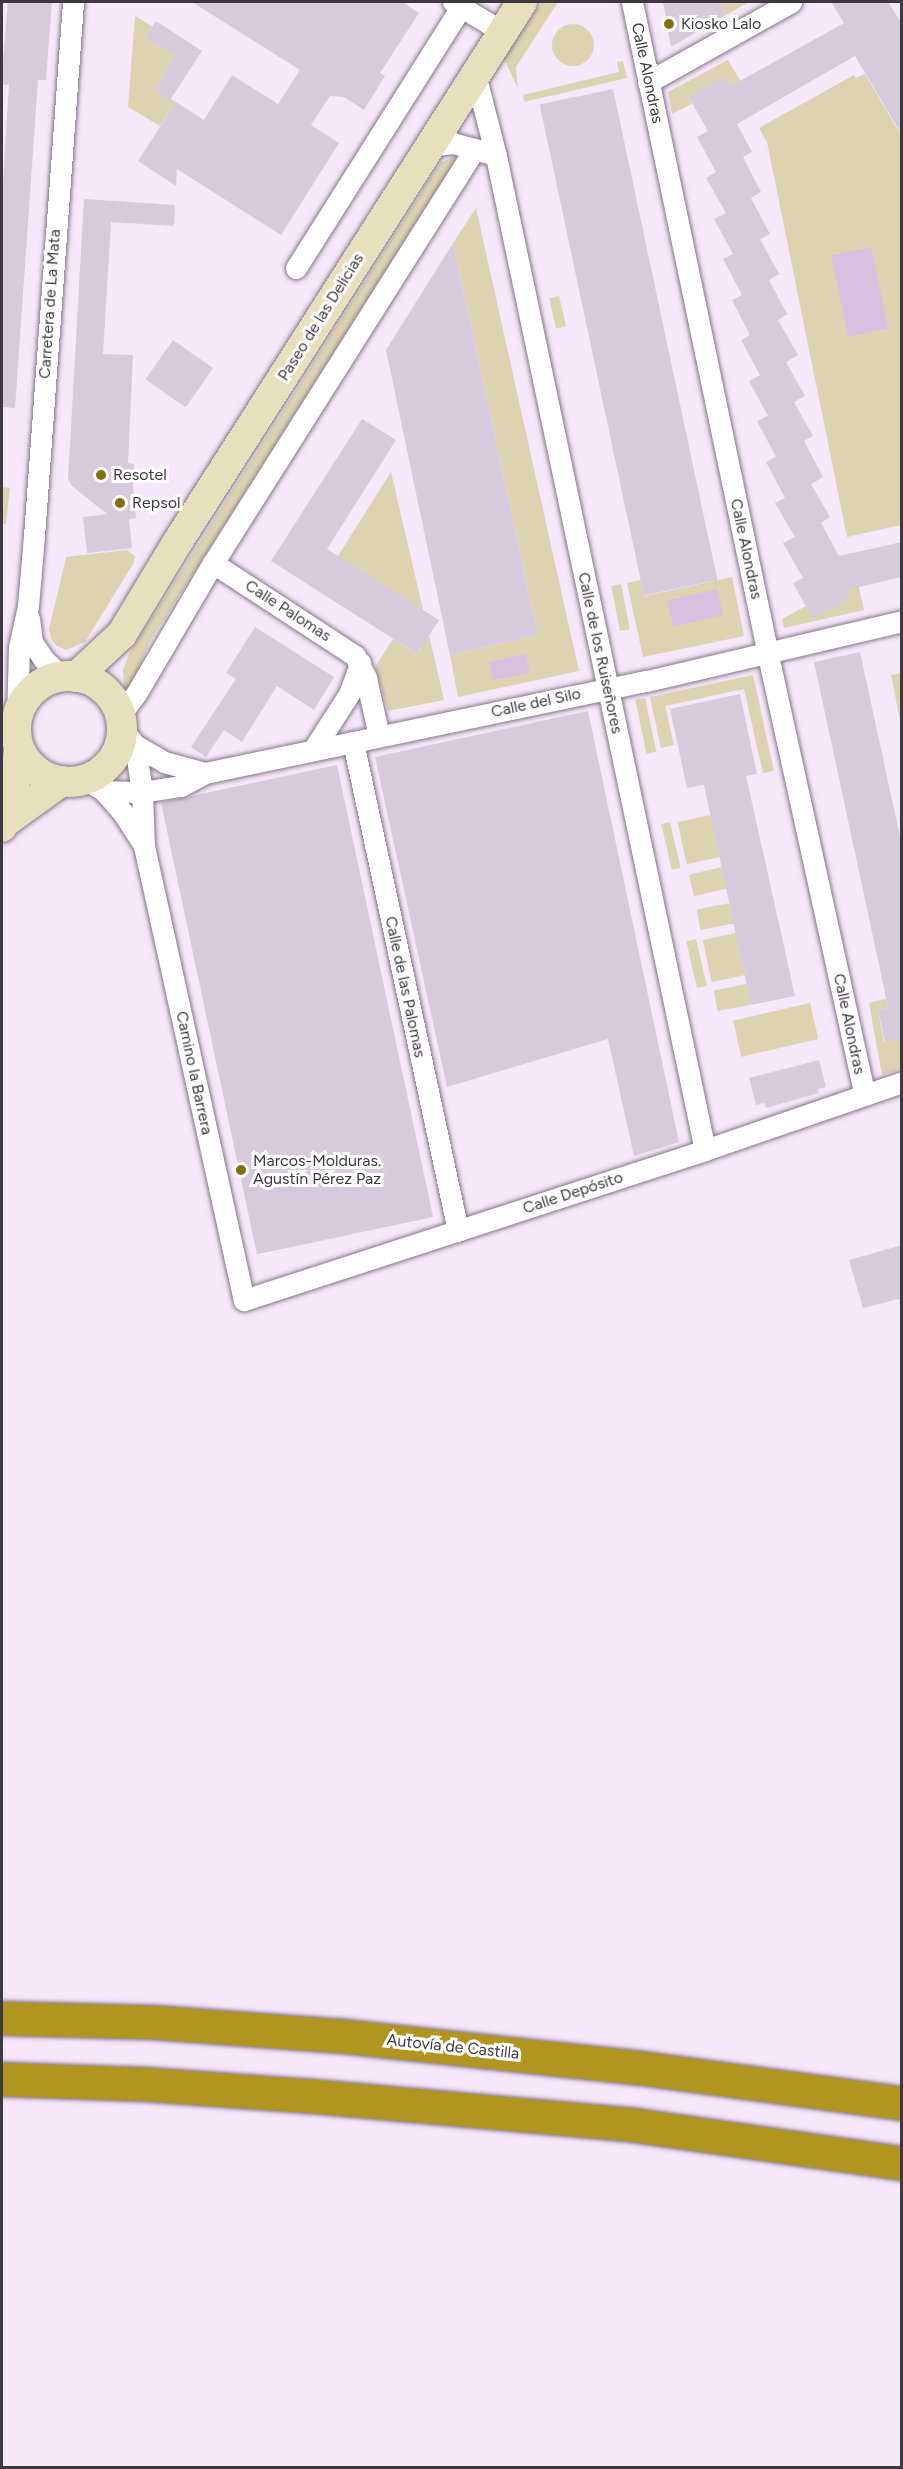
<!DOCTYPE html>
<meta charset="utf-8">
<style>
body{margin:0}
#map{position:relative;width:903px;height:2469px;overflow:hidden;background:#f6e7fa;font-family:Figtree,sans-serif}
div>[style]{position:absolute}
.green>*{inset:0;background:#ddd3b1;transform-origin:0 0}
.round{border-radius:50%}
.water>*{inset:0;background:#d9bfe0;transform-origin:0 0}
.building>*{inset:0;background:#d8cadd;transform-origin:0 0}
.roads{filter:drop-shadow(0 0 2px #837687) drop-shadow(0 0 2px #837687)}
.street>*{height:21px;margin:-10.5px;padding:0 10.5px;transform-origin:10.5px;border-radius:10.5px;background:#fff}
.secondary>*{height:30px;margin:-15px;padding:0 15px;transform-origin:15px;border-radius:15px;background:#e8dfbc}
.secondary>.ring{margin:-15px;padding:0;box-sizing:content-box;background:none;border:30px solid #e8dfbc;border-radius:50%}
.highway>*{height:33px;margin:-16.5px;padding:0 16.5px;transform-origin:16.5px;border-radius:16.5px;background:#b29521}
.dots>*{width:16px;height:16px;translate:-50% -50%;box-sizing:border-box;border:3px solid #fff;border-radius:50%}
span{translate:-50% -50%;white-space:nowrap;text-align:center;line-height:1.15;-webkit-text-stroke:6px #fff;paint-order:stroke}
.poi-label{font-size:16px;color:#3e3840}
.left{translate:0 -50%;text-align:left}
.street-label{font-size:16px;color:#3e3840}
.frame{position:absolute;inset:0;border:3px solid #3e3840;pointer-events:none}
</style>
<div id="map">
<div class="green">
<div style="clip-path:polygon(542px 2px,558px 2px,516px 67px,518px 89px,504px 58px)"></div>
<div style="clip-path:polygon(721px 2px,749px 2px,724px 16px)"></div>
<div style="clip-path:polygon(135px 16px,152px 26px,146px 37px,175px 56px,154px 89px,176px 102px,160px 126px,128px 107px)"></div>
<div class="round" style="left:552px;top:24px;width:42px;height:42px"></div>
<div style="clip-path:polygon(728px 60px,745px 89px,735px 94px,725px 76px,689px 96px,692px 104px,672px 114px,668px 92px)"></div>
<div style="clip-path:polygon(623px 61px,627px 78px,524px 102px,523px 95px,619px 72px,617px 62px)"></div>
<div style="clip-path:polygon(865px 74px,901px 135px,901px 525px,847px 537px,767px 142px,759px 128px,854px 75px,856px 78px)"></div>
<div style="clip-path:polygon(453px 157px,455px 161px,149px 643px,131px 687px,124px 689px,123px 670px,129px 654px,440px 163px)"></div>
<div style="clip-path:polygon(476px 208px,579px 671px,458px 697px,450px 655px,538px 635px,453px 243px)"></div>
<div style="left:559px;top:296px;width:31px;height:10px;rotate:77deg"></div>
<div style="clip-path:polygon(391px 472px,444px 700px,388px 711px,375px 667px,393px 639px,417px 654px,422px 647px,338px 556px)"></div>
<div style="clip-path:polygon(2px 487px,10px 488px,6px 524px,2px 524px)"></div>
<div style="clip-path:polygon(127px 550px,135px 556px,133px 564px,85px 642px,66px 650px,57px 646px,51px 639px,49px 629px,66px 557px)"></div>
<div style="clip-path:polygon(851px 553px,864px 610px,784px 628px,782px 619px,806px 606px,813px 618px,850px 598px,840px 581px,840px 557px)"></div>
<div style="clip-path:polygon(732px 577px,744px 636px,643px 657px,627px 583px,641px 580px,645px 596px)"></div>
<div style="left:621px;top:584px;width:46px;height:10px;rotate:79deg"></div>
<div style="clip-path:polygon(901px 673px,902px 673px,901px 725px,891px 675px)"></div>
<div style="clip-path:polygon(753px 675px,774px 771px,763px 773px,744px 689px,665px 706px,674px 745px,661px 748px,650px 697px)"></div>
<div style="left:645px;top:698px;width:55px;height:10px;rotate:78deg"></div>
<div style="left:711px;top:815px;width:43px;height:34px;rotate:78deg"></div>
<div style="left:670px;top:822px;width:47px;height:9px;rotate:77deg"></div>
<div style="left:722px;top:867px;width:22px;height:34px;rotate:77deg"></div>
<div style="left:730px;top:903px;width:21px;height:34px;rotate:79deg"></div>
<div style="left:736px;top:933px;width:43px;height:34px;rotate:78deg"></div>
<div style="left:696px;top:939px;width:48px;height:10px;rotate:77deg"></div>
<div style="left:747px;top:984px;width:21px;height:34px;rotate:79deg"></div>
<div style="clip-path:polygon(886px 999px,888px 1008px,878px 1010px,884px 1042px,901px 1039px,901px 1069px,882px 1075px,869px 1003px)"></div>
<div style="left:810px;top:1003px;width:37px;height:79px;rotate:77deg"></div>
</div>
<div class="water">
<div style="left:871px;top:247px;width:83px;height:41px;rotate:78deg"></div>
<div style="left:717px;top:589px;width:27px;height:51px;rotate:77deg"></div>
<div style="left:526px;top:654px;width:19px;height:38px;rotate:78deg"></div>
</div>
<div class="building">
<div style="clip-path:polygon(8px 2px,52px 2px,46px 80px,38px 80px,15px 408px,2px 407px,2px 197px,9px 85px,2px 84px,2px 73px)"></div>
<div style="clip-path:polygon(192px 2px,402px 2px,419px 13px,380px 73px,385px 76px,364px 110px,344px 97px,330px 96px,311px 125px,339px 143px,281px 235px,177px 169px,176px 186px,138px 161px,176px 102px,204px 120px,232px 75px,278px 104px,300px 70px)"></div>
<div style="clip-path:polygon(663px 2px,721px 2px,724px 16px,671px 47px)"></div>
<div style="clip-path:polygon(831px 2px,888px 2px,902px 24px,902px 135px,855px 56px,737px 124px,752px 152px,743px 157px,761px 192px,751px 198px,770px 234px,760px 239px,779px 274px,769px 280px,787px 314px,778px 320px,798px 355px,786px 362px,805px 396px,794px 402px,813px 436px,804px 441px,823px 477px,811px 484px,830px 517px,821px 523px,839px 556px,902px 542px,902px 577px,846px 590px,850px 598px,813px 619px,793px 583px,803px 578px,783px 543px,795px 537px,775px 503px,785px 498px,766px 462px,776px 457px,757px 421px,768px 416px,749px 381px,760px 375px,741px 340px,750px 335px,732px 300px,742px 295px,723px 259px,733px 254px,714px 219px,726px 213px,706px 178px,716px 172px,697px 137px,708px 131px,688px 96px,725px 76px,731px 86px,844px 23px)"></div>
<div style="clip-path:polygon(156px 21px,202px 51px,170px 100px,154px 89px,175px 56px,145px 37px)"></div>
<div style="left:613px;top:89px;width:502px;height:75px;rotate:78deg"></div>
<div style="clip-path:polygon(84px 199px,175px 205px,174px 226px,111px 222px,103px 354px,133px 355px,128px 463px,134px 464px,133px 487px,136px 518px,129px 519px,132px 548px,87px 553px,83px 517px,107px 514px,72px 486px,68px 479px)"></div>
<div style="clip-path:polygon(453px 243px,538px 635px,450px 655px,386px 350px)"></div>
<div style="left:173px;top:340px;width:49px;height:48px;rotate:35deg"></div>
<div style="clip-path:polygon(362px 419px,396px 440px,327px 549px,439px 620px,417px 654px,271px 561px)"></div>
<div style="clip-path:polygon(255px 627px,334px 677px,314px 710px,277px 686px,242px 742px,224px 730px,206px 757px,191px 747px,236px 679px,226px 673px)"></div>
<div style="clip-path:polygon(860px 652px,902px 846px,902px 1039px,885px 1042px,878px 1010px,888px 1008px,884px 988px,814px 662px)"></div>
<div style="clip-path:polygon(740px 694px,757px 774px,746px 776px,795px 996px,751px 1005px,704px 785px,687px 788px,670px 709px)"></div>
<div style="clip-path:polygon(588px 711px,679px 1142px,634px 1156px,608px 1039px,447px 1087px,375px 757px)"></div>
<div style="left:337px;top:765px;width:462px;height:180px;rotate:78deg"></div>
<div style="clip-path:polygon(819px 1060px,826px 1087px,818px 1089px,819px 1093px,766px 1108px,764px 1103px,756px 1105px,749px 1078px)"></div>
<div style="clip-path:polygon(902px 1245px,902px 1298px,863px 1308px,849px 1260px)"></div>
</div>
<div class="roads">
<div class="street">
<div style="left:453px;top:2px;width:58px;rotate:31deg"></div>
<div style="left:632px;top:2px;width:681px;rotate:78.23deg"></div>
<div style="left:771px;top:669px;width:436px;rotate:77.6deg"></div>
<div style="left:475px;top:74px;width:85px;rotate:75.6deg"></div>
<div style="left:496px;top:156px;width:1016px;rotate:78.13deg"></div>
<div style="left:648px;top:82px;width:164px;rotate:-29.2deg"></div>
<div style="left:429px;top:146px;width:24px;rotate:-7deg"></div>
<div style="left:453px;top:143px;width:35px;rotate:16deg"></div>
<div style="left:296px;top:268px;width:309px;rotate:-57.7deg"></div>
<div style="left:213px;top:563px;width:170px;rotate:33.2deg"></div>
<div style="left:355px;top:656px;width:25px;rotate:63deg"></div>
<div style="left:366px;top:678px;width:59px;rotate:77.4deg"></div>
<div style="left:29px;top:618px;width:24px;rotate:83deg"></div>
<div style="left:32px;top:642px;width:22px;rotate:56deg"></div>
<div style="left:44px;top:660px;width:25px;rotate:43deg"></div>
<div style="left:120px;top:715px;width:26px;rotate:-53deg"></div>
<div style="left:136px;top:694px;width:152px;rotate:-59.6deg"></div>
<div style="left:213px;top:563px;width:490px;rotate:-57.7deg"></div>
<div style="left:17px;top:719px;width:72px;rotate:-88.4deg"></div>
<div style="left:19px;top:647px;width:42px;rotate:-77.6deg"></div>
<div style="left:28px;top:606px;width:70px;rotate:-85.1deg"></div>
<div style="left:34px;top:536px;width:535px;rotate:-85.82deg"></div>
<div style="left:122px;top:729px;width:21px;rotate:51deg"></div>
<div style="left:135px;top:745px;width:34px;rotate:30deg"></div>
<div style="left:164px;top:762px;width:42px;rotate:15deg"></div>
<div style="left:353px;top:742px;width:500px;rotate:77.88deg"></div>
<div style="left:135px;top:745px;width:48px;rotate:81.5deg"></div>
<div style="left:142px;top:792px;width:54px;rotate:87.9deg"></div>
<div style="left:144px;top:846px;width:465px;rotate:77.6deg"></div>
<div style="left:244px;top:1300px;width:485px;rotate:-18deg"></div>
<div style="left:705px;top:1150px;width:208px;rotate:-19deg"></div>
<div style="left:313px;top:750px;width:67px;rotate:-57.3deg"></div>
<div style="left:349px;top:694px;width:33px;rotate:-70deg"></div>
<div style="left:85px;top:779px;width:22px;rotate:32deg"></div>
<div style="left:104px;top:791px;width:38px;rotate:2deg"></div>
<div style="left:142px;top:792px;width:39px;rotate:-9deg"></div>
<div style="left:181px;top:786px;width:27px;rotate:-28deg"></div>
<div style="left:205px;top:773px;width:451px;rotate:-11.8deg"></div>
<div style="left:647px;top:681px;width:262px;rotate:-13.2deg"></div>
<div style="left:104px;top:791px;width:29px;rotate:49deg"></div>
<div style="left:123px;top:813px;width:37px;rotate:57deg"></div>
</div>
<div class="secondary">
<div class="ring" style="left:16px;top:676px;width:76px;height:76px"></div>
<div style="left:76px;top:677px;width:63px;rotate:-43.1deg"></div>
<div style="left:122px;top:634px;width:106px;rotate:-58.9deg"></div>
<div style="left:177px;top:543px;width:642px;rotate:-57.47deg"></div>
<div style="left:5px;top:822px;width:70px;rotate:-35.7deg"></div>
<div style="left:2px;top:827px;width:51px;rotate:-74.1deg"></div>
<div style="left:16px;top:778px;width:29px;rotate:-84deg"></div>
</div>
<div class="highway">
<div style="left:2px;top:2018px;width:151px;rotate:1.5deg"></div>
<div style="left:153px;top:2022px;width:191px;rotate:4.2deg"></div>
<div style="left:343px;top:2036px;width:294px;rotate:6.1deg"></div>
<div style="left:635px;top:2067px;width:269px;rotate:7.7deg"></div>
<div style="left:2px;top:2079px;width:143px;rotate:2deg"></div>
<div style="left:145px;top:2084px;width:167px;rotate:4.1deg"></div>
<div style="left:312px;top:2096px;width:323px;rotate:5.1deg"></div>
<div style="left:634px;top:2125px;width:271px;rotate:8.1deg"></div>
</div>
</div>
<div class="dots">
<div style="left:669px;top:24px;background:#856e0c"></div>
<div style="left:101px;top:475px;background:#856e0c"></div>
<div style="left:120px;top:503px;background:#856e0c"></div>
<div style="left:241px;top:1170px;background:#856e0c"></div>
</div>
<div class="poi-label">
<span class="left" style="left:681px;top:24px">Kiosko Lalo</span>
<span class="left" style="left:113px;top:475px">Resotel</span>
<span class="left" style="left:132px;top:503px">Repsol</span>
<span class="left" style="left:253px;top:1170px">Marcos-Molduras.<br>Agustín Pérez Paz</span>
</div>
<div class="street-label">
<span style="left:647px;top:73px;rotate:78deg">Calle Alondras</span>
<span style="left:50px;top:304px;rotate:-86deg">Carretera de La Mata</span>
<span style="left:321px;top:317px;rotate:-58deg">Paseo de las Delicias</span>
<span style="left:746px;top:549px;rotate:78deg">Calle Alondras</span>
<span style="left:288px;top:611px;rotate:33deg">Calle Palomas</span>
<span style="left:600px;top:653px;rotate:78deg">Calle de los Ruiseñores</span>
<span style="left:536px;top:703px;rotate:-12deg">Calle del Silo</span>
<span style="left:405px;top:987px;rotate:78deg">Calle de las Palomas</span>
<span style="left:849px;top:1024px;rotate:78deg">Calle Alondras</span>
<span style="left:194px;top:1073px;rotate:78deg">Camino la Barrera</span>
<span style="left:573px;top:1193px;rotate:-18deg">Calle Depósito</span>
<span style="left:453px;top:2047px;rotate:6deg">Autovía de Castilla</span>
</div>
<div class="frame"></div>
</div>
